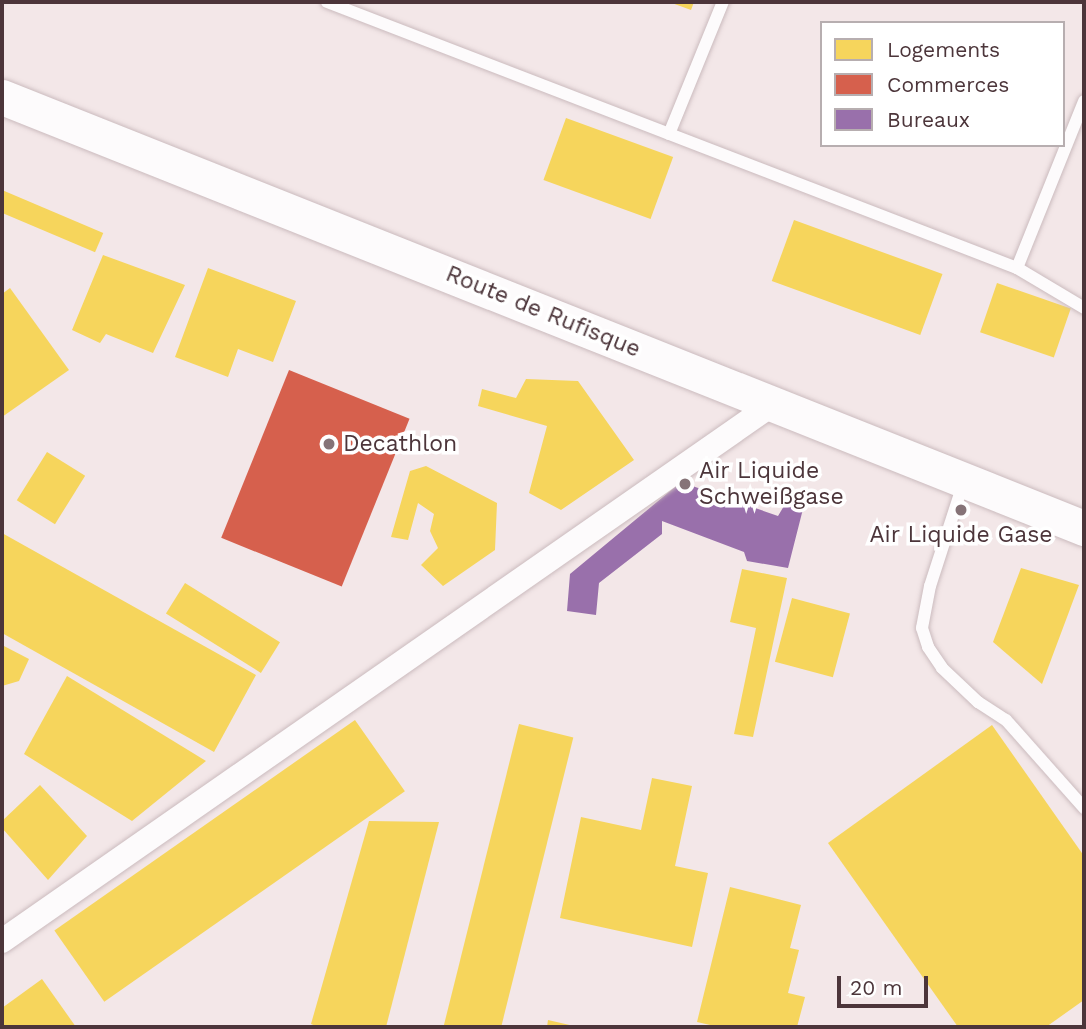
<!DOCTYPE html>
<meta charset="utf-8">
<style>
body{margin:0}
#map{position:relative;width:1086px;height:1029px;overflow:hidden;background:#f3e7e8;font-family:"Work Sans",sans-serif}
div>[style]{position:absolute}
.homes>*{inset:0;background:#f6d55c;transform-origin:0 0}
.shops>*{inset:0;background:#d6604d;transform-origin:0 0}
.offices>*{inset:0;background:#9970ab}
.roads{filter:drop-shadow(0 0 2px #cbbbbe) drop-shadow(0 0 2px #cbbbbe)}
.lane>*{height:12px;margin:-6px;padding:0 6px;transform-origin:6px;border-radius:6px;background:#fdfbfc}
.street>*{height:24px;margin:-12px;padding:0 12px;transform-origin:12px;border-radius:12px;background:#fdfbfc}
.secondary>*{height:35px;margin:-17.5px;padding:0 17.5px;transform-origin:17.5px;border-radius:17.5px;background:#fdfbfc}
.dots>*{width:19px;height:19px;translate:-50% -50%;box-sizing:border-box;border:4px solid #fff;border-radius:50%}
span{translate:-50% -50%;white-space:nowrap;text-align:center;line-height:1.15;-webkit-text-stroke:7px #fff;paint-order:stroke}
.street-label{font-size:23px;color:#4c353a}
.poi-label{font-size:23px;color:#4c353a}
.left{translate:0 -50%;text-align:left}
.frame{position:absolute;inset:0;border:4px solid #4c353a;pointer-events:none}
.legend{position:absolute;left:820px;top:21px;width:245px;height:126px;box-sizing:border-box;background:#fff;border:2px solid #b7aeb0;margin:0;padding:9px 12px;list-style:none;font-size:21px;color:#4c353a}
.legend li{display:flex;align-items:center;gap:14px;height:35px}
.legend b{width:35px;border:2px solid #b7aeb0}
.scale{position:absolute;left:837px;top:976px;width:91px;height:32px;box-sizing:border-box;border:4px solid #4c353a;border-top:0;padding-left:9px;font-size:21px;line-height:24px;white-space:nowrap;color:#4c353a;-webkit-text-stroke:5px #fff;paint-order:stroke}
</style>
<div id="map">
<div class="homes">
<div style="clip-path:polygon(669px 2px,694px 2px,691px 10px)"></div>
<div style="left:566px;top:118px;width:114px;height:66px;rotate:20deg"></div>
<div style="left:2px;top:190px;width:110px;height:21px;rotate:23deg"></div>
<div style="left:794px;top:220px;width:158px;height:65px;rotate:20deg"></div>
<div style="clip-path:polygon(103px 255px,185px 285px,153px 353px,106px 334px,100px 343px,72px 330px)"></div>
<div style="clip-path:polygon(208px 268px,296px 301px,273px 362px,238px 349px,228px 377px,175px 357px)"></div>
<div style="left:997px;top:283px;width:78px;height:52px;rotate:19deg"></div>
<div style="clip-path:polygon(10px 288px,69px 370px,2px 417px,2px 294px)"></div>
<div style="clip-path:polygon(526px 379px,578px 381px,634px 460px,561px 510px,529px 493px,547px 426px,478px 406px,482px 389px,516px 398px)"></div>
<div style="left:47px;top:452px;width:45px;height:57px;rotate:32deg"></div>
<div style="clip-path:polygon(426px 466px,497px 503px,495px 550px,443px 586px,421px 565px,438px 548px,430px 531px,434px 514px,418px 503px,408px 540px,391px 537px,410px 471px)"></div>
<div style="clip-path:polygon(2px 533px,256px 675px,214px 752px,2px 633px)"></div>
<div style="clip-path:polygon(1021px 568px,1079px 585px,1042px 684px,993px 642px)"></div>
<div style="clip-path:polygon(742px 569px,787px 578px,753px 737px,734px 734px,756px 628px,730px 622px)"></div>
<div style="left:185px;top:583px;width:112px;height:36px;rotate:32deg"></div>
<div style="left:792px;top:598px;width:60px;height:66px;rotate:15deg"></div>
<div style="clip-path:polygon(2px 645px,29px 659px,19px 681px,2px 686px)"></div>
<div style="clip-path:polygon(67px 676px,206px 761px,132px 821px,24px 754px)"></div>
<div style="left:355px;top:720px;width:87px;height:367px;rotate:55deg"></div>
<div style="left:519px;top:724px;width:56px;height:311px;rotate:14deg"></div>
<div style="clip-path:polygon(992px 725px,1084px 856px,1084px 1000px,1046px 1027px,958px 1027px,828px 843px)"></div>
<div style="clip-path:polygon(652px 778px,692px 786px,675px 866px,708px 873px,692px 947px,560px 918px,581px 817px,641px 830px)"></div>
<div style="clip-path:polygon(40px 785px,87px 836px,48px 880px,2px 828px,2px 821px)"></div>
<div style="clip-path:polygon(369px 821px,439px 822px,386px 1027px,318px 1027px,311px 1024px)"></div>
<div style="clip-path:polygon(730px 887px,801px 905px,790px 948px,799px 950px,788px 993px,805px 997px,797px 1027px,719px 1027px,697px 1022px)"></div>
<div style="clip-path:polygon(42px 979px,76px 1027px,2px 1027px,2px 1008px)"></div>
<div style="clip-path:polygon(548px 1020px,574px 1026px,574px 1027px,547px 1027px)"></div>
</div>
<div class="shops">
<div style="left:289px;top:370px;width:130px;height:181px;rotate:22deg"></div>
</div>
<div class="offices">
<div style="clip-path:polygon(681px 482px,778px 516px,790px 496px,804px 505px,788px 568px,747px 561px,744px 552px,662px 521px,662px 534px,599px 583px,596px 615px,567px 611px,570px 574px)"></div>
</div>
<div class="roads">
<div class="lane">
<div style="left:327px;top:2px;width:739px;rotate:21.08deg"></div>
<div style="left:1017px;top:268px;width:78px;rotate:30.8deg"></div>
<div style="left:669px;top:134px;width:143px;rotate:-67.8deg"></div>
<div style="left:1017px;top:268px;width:180px;rotate:-68.1deg"></div>
<div style="left:964px;top:481px;width:110px;rotate:107.9deg"></div>
<div style="left:930px;top:586px;width:43px;rotate:100.8deg"></div>
<div style="left:922px;top:628px;width:20px;rotate:72deg"></div>
<div style="left:928px;top:647px;width:25px;rotate:56deg"></div>
<div style="left:942px;top:668px;width:50px;rotate:43.4deg"></div>
<div style="left:978px;top:702px;width:33px;rotate:33deg"></div>
<div style="left:1006px;top:720px;width:118px;rotate:48.4deg"></div>
</div>
<div class="street">
<div style="left:2px;top:941px;width:940px;rotate:-34.86deg"></div>
</div>
<div class="secondary">
<div style="left:2px;top:97px;width:1165px;rotate:21.72deg"></div>
</div>
</div>
<div class="dots">
<div style="left:329px;top:444px;background:#867377"></div>
<div style="left:685px;top:484px;background:#867377"></div>
<div style="left:961px;top:510px;background:#867377"></div>
</div>
<div class="street-label">
<span style="left:543px;top:312px;rotate:22deg">Route de Rufisque</span>
</div>
<div class="poi-label">
<span class="left" style="left:343px;top:444px">Decathlon</span>
<span class="left" style="left:699px;top:484px">Air Liquide<br>Schweißgase</span>
<span style="left:961px;top:535px">Air Liquide Gase</span>
</div>
<div class="frame"></div>
<ul class="legend">
<li><b style="height:19px;background:#f6d55c"></b>Logements</li>
<li><b style="height:19px;background:#d6604d"></b>Commerces</li>
<li><b style="height:19px;background:#9970ab"></b>Bureaux</li>
</ul>
<div class="scale">20 m</div>
</div>
